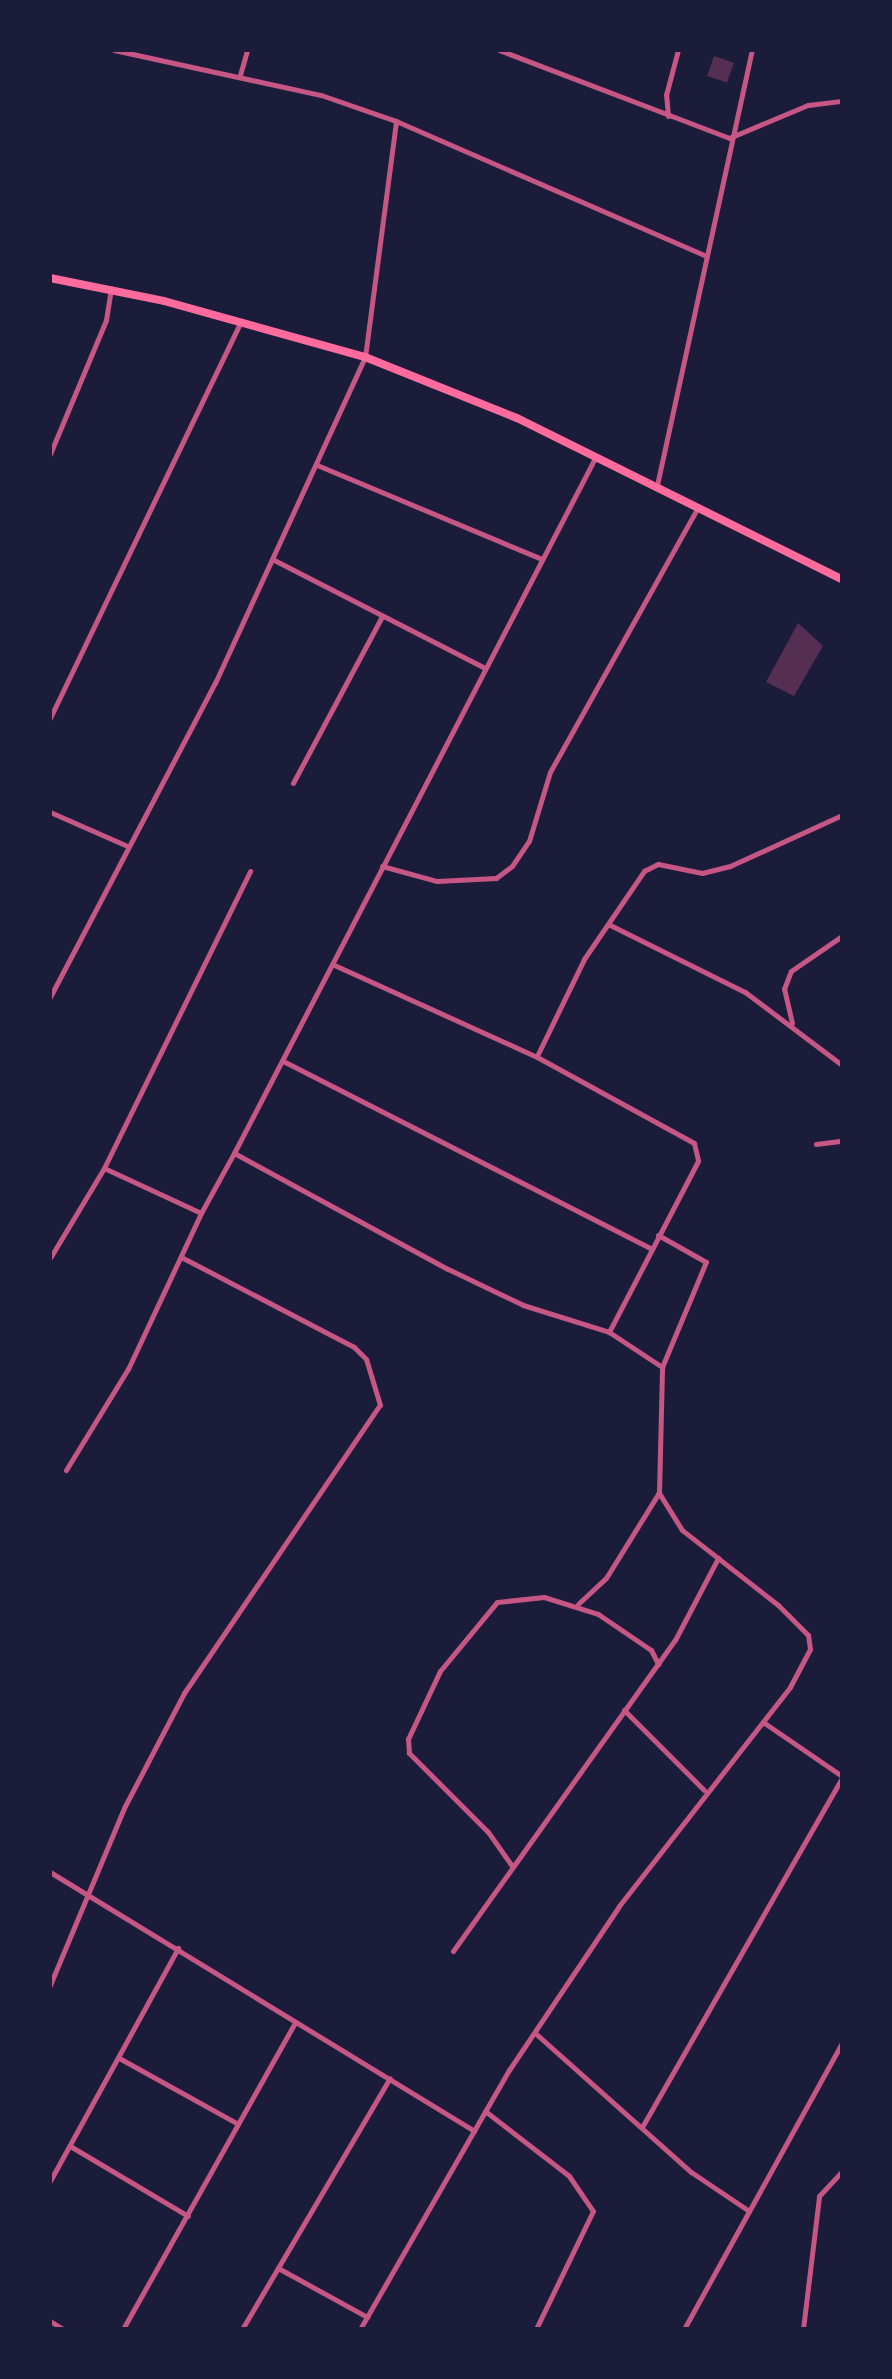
<!DOCTYPE html>
<style>
body{margin:0}
#map{position:relative;width:892px;height:2379px;overflow:hidden;background:#1b1b3a;font-family:"Source Sans 3",sans-serif}
div>[style]{position:absolute}
.building>*{inset:0;background:#542f53;transform-origin:0 0}
.minor>*{height:5px;margin:-2.5px;padding:0 2.5px;transform-origin:2.5px;border-radius:2.5px;background:#c65784}
.tertiary>*{height:5px;margin:-2.5px;padding:0 2.5px;transform-origin:2.5px;border-radius:2.5px;background:#c65784}
.trunk>*{height:8px;margin:-4px;padding:0 4px;transform-origin:4px;border-radius:4px;background:#ff6b9d}
span{translate:-50% -50%;white-space:nowrap;text-align:center;line-height:1.15;-webkit-text-stroke:9px #1b1b3a;paint-order:stroke}
.frame{position:absolute;inset:0;border:52px solid #1b1b3a;pointer-events:none}
</style>
<div id="map">
<div class="building">
<div style="left:714px;top:56px;width:21px;height:21px;rotate:19deg"></div>
<div style="clip-path:polygon(798px 623px,823px 646px,794px 696px,766px 682px)"></div>
</div>
<div class="minor">
<div style="left:114px;top:50px;width:212px;rotate:12.3deg"></div>
<div style="left:321px;top:95px;width:79px;rotate:19.1deg"></div>
<div style="left:396px;top:121px;width:339px;rotate:23.5deg"></div>
<div style="left:499px;top:50px;width:246px;rotate:20.9deg"></div>
<div style="left:729px;top:138px;width:86px;rotate:-22.7deg"></div>
<div style="left:808px;top:105px;width:34px;rotate:-7deg"></div>
<div style="left:240px;top:75px;width:26px;rotate:-74deg"></div>
<div style="left:668px;top:116px;width:21px;rotate:-95deg"></div>
<div style="left:666px;top:95px;width:47px;rotate:-75.1deg"></div>
<div style="left:50px;top:454px;width:145px;rotate:-67.3deg"></div>
<div style="left:106px;top:320px;width:32px;rotate:-81deg"></div>
<div style="left:317px;top:465px;width:244px;rotate:22.7deg"></div>
<div style="left:657px;top:485px;width:445px;rotate:-77.7deg"></div>
<div style="left:274px;top:560px;width:237px;rotate:27.1deg"></div>
<div style="left:50px;top:718px;width:438px;rotate:-64.3deg"></div>
<div style="left:293px;top:783px;width:189px;rotate:-61.9deg"></div>
<div style="left:50px;top:812px;width:82px;rotate:23.7deg"></div>
<div style="left:382px;top:866px;width:57px;rotate:15.3deg"></div>
<div style="left:437px;top:881px;width:59px;rotate:-2.9deg"></div>
<div style="left:496px;top:878px;width:20px;rotate:-37deg"></div>
<div style="left:512px;top:866px;width:30px;rotate:-56deg"></div>
<div style="left:529px;top:841px;width:72px;rotate:-73.1deg"></div>
<div style="left:550px;top:772px;width:304px;rotate:-60.8deg"></div>
<div style="left:610px;top:925px;width:151px;rotate:26.4deg"></div>
<div style="left:745px;top:992px;width:121px;rotate:37deg"></div>
<div style="left:332px;top:964px;width:225px;rotate:24.4deg"></div>
<div style="left:537px;top:1057px;width:179px;rotate:28.7deg"></div>
<div style="left:694px;top:1143px;width:18px;rotate:77deg"></div>
<div style="left:698px;top:1161px;width:193px;rotate:117.5deg"></div>
<div style="left:50px;top:997px;width:355px;rotate:-62.3deg"></div>
<div style="left:215px;top:683px;width:359px;rotate:-65.3deg"></div>
<div style="left:365px;top:357px;width:238px;rotate:-82.5deg"></div>
<div style="left:792px;top:1023px;width:35px;rotate:-103deg"></div>
<div style="left:784px;top:989px;width:19px;rotate:-69deg"></div>
<div style="left:791px;top:971px;width:62px;rotate:-34.5deg"></div>
<div style="left:537px;top:1056px;width:108px;rotate:-64.1deg"></div>
<div style="left:584px;top:959px;width:107px;rotate:-55.7deg"></div>
<div style="left:644px;top:871px;width:16px;rotate:-27deg"></div>
<div style="left:658px;top:864px;width:45px;rotate:11.6deg"></div>
<div style="left:702px;top:873px;width:29px;rotate:-14deg"></div>
<div style="left:730px;top:866px;width:123px;rotate:-24.5deg"></div>
<div style="left:283px;top:1061px;width:412px;rotate:27deg"></div>
<div style="left:816px;top:1144px;width:26px;rotate:-7deg"></div>
<div style="left:234px;top:1153px;width:785px;rotate:-62.55deg"></div>
<div style="left:104px;top:1168px;width:331px;rotate:-63.8deg"></div>
<div style="left:50px;top:1258px;width:105px;rotate:-59deg"></div>
<div style="left:104px;top:1168px;width:107px;rotate:24.9deg"></div>
<div style="left:201px;top:1213px;width:68px;rotate:-61.2deg"></div>
<div style="left:234px;top:1153px;width:243px;rotate:28.5deg"></div>
<div style="left:448px;top:1269px;width:83px;rotate:25.6deg"></div>
<div style="left:523px;top:1305px;width:90px;rotate:17.4deg"></div>
<div style="left:609px;top:1332px;width:64px;rotate:33.4deg"></div>
<div style="left:66px;top:1470px;width:119px;rotate:-58.5deg"></div>
<div style="left:128px;top:1369px;width:172px;rotate:-64.9deg"></div>
<div style="left:578px;top:1604px;width:38px;rotate:-43deg"></div>
<div style="left:606px;top:1578px;width:99px;rotate:-58.2deg"></div>
<div style="left:624px;top:1710px;width:113px;rotate:45deg"></div>
<div style="left:763px;top:1722px;width:96px;rotate:34.4deg"></div>
<div style="left:512px;top:1866px;width:42px;rotate:-125.2deg"></div>
<div style="left:488px;top:1832px;width:112px;rotate:-135deg"></div>
<div style="left:409px;top:1753px;width:14px;rotate:-94deg"></div>
<div style="left:408px;top:1739px;width:75px;rotate:-64.8deg"></div>
<div style="left:440px;top:1671px;width:89px;rotate:-50.4deg"></div>
<div style="left:497px;top:1602px;width:47px;rotate:-6.1deg"></div>
<div style="left:544px;top:1597px;width:57px;rotate:17.5deg"></div>
<div style="left:598px;top:1614px;width:64px;rotate:34.2deg"></div>
<div style="left:651px;top:1650px;width:16px;rotate:63deg"></div>
<div style="left:50px;top:1872px;width:497px;rotate:31.4deg"></div>
<div style="left:453px;top:1951px;width:382px;rotate:-54.5deg"></div>
<div style="left:675px;top:1640px;width:93px;rotate:-62.3deg"></div>
<div style="left:50px;top:1985px;width:194px;rotate:-67.3deg"></div>
<div style="left:125px;top:1806px;width:127px;rotate:-62.4deg"></div>
<div style="left:184px;top:1693px;width:348px;rotate:-55.8deg"></div>
<div style="left:380px;top:1405px;width:48px;rotate:-106.9deg"></div>
<div style="left:366px;top:1359px;width:17px;rotate:-135deg"></div>
<div style="left:354px;top:1347px;width:195px;rotate:-152.5deg"></div>
<div style="left:535px;top:2033px;width:209px;rotate:41.7deg"></div>
<div style="left:691px;top:2172px;width:70px;rotate:33.9deg"></div>
<div style="left:119px;top:2058px;width:136px;rotate:29deg"></div>
<div style="left:485px;top:2111px;width:106px;rotate:37.7deg"></div>
<div style="left:569px;top:2176px;width:42px;rotate:55.6deg"></div>
<div style="left:593px;top:2211px;width:131px;rotate:115.8deg"></div>
<div style="left:642px;top:2127px;width:402px;rotate:-60.2deg"></div>
<div style="left:70px;top:2146px;width:137px;rotate:30.7deg"></div>
<div style="left:50px;top:2181px;width:266px;rotate:-61.2deg"></div>
<div style="left:278px;top:2268px;width:102px;rotate:28.8deg"></div>
<div style="left:50px;top:2321px;width:15px;rotate:32deg"></div>
<div style="left:123px;top:2329px;width:352px;rotate:-60.7deg"></div>
<div style="left:242px;top:2329px;width:291px;rotate:-59.5deg"></div>
<div style="left:360px;top:2329px;width:299px;rotate:-60.1deg"></div>
<div style="left:509px;top:2070px;width:197px;rotate:-56.1deg"></div>
<div style="left:619px;top:1906px;width:278px;rotate:-52deg"></div>
<div style="left:790px;top:1687px;width:43px;rotate:-62.2deg"></div>
<div style="left:810px;top:1649px;width:14px;rotate:-98deg"></div>
<div style="left:808px;top:1635px;width:42px;rotate:-135deg"></div>
<div style="left:778px;top:1605px;width:122px;rotate:-142deg"></div>
<div style="left:682px;top:1530px;width:44px;rotate:-121.9deg"></div>
<div style="left:659px;top:1493px;width:126px;rotate:-88.6deg"></div>
<div style="left:662px;top:1367px;width:114px;rotate:-67.3deg"></div>
<div style="left:706px;top:1262px;width:55px;rotate:-150.6deg"></div>
</div>
<div class="tertiary">
<div style="left:684px;top:2329px;width:327px;rotate:-61.1deg"></div>
<div style="left:803px;top:2329px;width:134px;rotate:-83.1deg"></div>
<div style="left:819px;top:2196px;width:34px;rotate:-47deg"></div>
</div>
<div class="trunk">
<div style="left:50px;top:278px;width:116px;rotate:11.4deg"></div>
<div style="left:164px;top:301px;width:209px;rotate:15.6deg"></div>
<div style="left:365px;top:357px;width:164px;rotate:21.9deg"></div>
<div style="left:517px;top:418px;width:363px;rotate:26.4deg"></div>
</div>
<div class="frame"></div>
</div>
